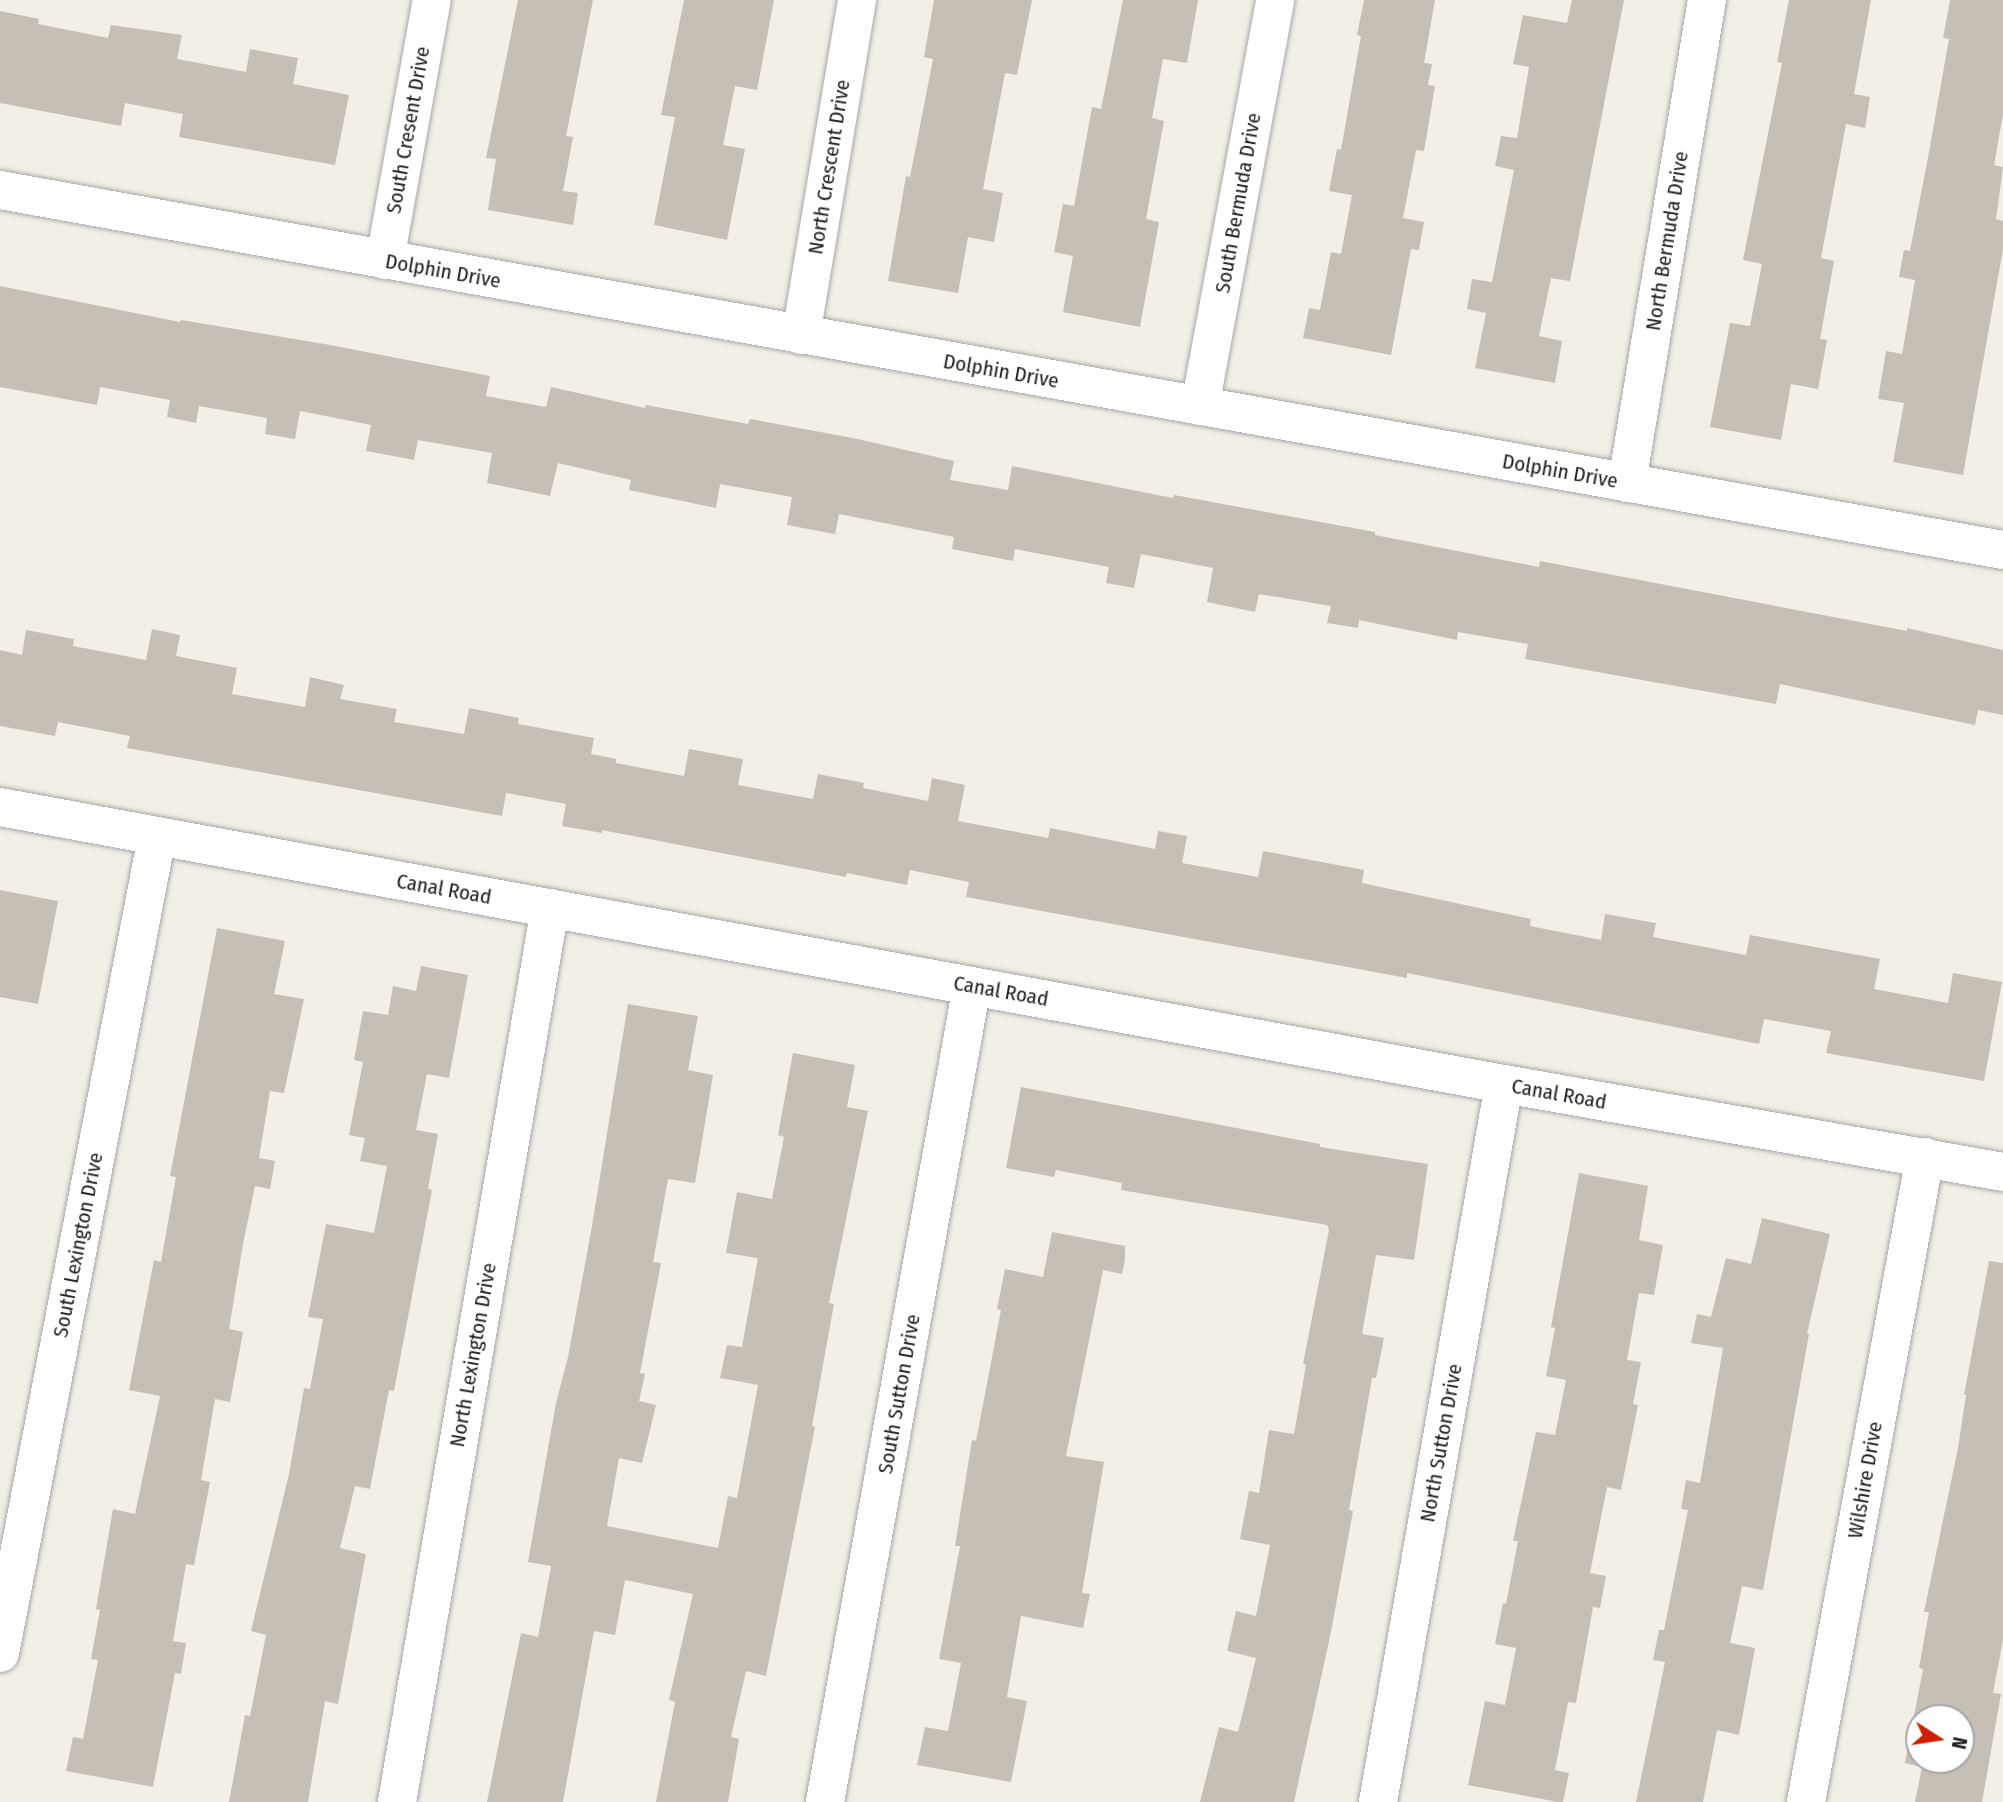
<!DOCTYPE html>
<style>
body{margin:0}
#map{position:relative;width:2003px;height:1802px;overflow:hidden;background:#f1efe6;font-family:"Fira Sans Condensed",sans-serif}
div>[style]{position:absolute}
.building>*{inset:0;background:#c6bfb5}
.roads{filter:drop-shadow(0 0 2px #a7a7a7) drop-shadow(0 0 2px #a7a7a7)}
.minor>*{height:38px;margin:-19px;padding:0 19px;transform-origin:19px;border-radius:19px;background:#fff}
span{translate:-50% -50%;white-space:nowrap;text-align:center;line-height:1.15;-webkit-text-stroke:5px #fff;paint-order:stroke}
.street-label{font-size:21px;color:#202020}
.north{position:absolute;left:1905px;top:1704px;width:70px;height:70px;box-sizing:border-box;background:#fff;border:2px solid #a6a6a6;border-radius:50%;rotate:102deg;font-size:19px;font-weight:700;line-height:28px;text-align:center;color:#202020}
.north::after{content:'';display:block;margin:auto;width:24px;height:32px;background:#d01f00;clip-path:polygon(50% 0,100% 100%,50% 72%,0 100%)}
</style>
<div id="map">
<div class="building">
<div style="clip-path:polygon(518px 0,593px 0,566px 136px,573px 137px,563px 191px,578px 193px,573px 225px,488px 210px,496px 159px,486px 158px)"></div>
<div style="clip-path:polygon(684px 0,774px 0,757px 90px,735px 86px,723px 145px,745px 149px,727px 240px,654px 225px,675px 117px,661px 115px)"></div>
<div style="clip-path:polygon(934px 0,1032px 0,1017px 75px,1005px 73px,983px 189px,1003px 193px,994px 242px,968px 237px,958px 293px,888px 281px,906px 176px,910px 177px,933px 59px,924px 57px)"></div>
<div style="clip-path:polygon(1123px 0,1198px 0,1187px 63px,1163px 59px,1152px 118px,1164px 121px,1146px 219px,1159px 222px,1140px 327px,1063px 312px,1073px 256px,1054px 252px,1063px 204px,1074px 206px,1092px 107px,1101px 109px)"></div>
<div style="clip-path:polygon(1364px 0,1435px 0,1424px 63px,1432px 64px,1428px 85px,1435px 86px,1424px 151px,1416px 150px,1403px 218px,1424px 222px,1419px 250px,1411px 249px,1391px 355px,1303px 338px,1309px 308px,1320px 310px,1331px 252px,1341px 254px,1352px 195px,1329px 191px,1337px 149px,1341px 150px,1361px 36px,1357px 35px)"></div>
<div style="clip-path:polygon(1572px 0,1624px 0,1570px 281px,1551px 278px,1539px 336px,1562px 341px,1555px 383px,1475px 368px,1486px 313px,1467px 309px,1472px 279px,1492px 282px,1514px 170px,1495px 166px,1501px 136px,1517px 138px,1529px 67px,1513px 64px,1523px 15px,1567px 23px)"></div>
<div style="clip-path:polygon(1789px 0,1871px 0,1854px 94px,1870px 97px,1865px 128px,1846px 124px,1821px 258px,1834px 261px,1820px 339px,1827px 340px,1818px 389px,1791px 384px,1781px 440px,1710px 427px,1730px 323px,1750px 326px,1762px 264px,1743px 260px,1782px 63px,1777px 62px)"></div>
<div style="clip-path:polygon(1950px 0,2003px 0,2003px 114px,1994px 165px,2003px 167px,1996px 219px,2003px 221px,2003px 249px,1963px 475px,1893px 462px,1904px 403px,1878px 399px,1886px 351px,1902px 354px,1915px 280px,1899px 277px,1904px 250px,1910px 251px,1929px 152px,1949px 39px,1943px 38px)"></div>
<div style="clip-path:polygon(0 11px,39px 19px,38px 24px,108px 38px,111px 25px,182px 35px,177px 59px,246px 72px,250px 49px,298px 58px,293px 84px,349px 95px,335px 165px,179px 137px,183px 114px,125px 103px,121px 126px,0 103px)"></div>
<div style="clip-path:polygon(0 286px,180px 322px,181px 320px,330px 345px,490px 376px,486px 396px,546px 407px,551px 387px,645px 408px,646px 405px,748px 424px,750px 419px,853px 438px,954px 461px,950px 480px,1008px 490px,1012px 466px,1173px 498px,1174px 495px,1375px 532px,1375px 535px,1539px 567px,1540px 561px,1907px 631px,1907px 628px,2003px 650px,2003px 715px,1978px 710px,1975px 725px,1780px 684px,1776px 704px,1525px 659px,1528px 644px,1458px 632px,1457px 640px,1359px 620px,1358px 628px,1327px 623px,1331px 606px,1259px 594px,1255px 612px,1207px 602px,1213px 568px,1141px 554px,1134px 588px,1106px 583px,1109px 567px,1015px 549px,1013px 561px,952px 549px,954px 537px,839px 514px,835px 534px,787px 525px,792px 497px,720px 484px,716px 508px,629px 490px,631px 480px,558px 463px,550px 496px,487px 483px,492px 453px,418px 440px,414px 460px,366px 451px,371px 425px,300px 411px,295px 439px,265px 434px,267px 418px,199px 406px,196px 423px,167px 417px,170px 400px,100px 387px,97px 405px,0 387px)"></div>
<div style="clip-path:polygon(152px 629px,180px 635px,176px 656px,237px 668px,232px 694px,305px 707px,310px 677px,344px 685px,340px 699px,397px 709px,394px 722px,464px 734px,469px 708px,519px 718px,518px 724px,594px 738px,591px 754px,616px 759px,616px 763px,684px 776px,689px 749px,743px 759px,738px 785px,813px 799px,818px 774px,864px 783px,863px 788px,928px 801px,932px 778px,965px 785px,958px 821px,1048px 838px,1050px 828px,1155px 849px,1158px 831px,1187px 836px,1182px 863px,1258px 877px,1263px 851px,1364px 870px,1362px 883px,1531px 919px,1530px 926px,1601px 940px,1605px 914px,1656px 923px,1653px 937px,1746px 955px,1750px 935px,1880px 959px,1874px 989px,1948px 1003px,1953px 973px,2002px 982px,1984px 1081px,1826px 1053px,1831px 1031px,1764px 1019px,1759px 1044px,1407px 973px,1407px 978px,966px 897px,969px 882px,910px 870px,907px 885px,847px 873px,846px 877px,602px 830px,602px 833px,562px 826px,566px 804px,506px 793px,502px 816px,127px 748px,130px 736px,58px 722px,55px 736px,0 726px,0 650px,22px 655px,26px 630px,74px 639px,73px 646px,146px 660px)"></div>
<div style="clip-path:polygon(0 890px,58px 901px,38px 1004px,0 997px)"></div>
<div style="clip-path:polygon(217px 928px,285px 941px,274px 994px,304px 999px,284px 1093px,270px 1091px,259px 1158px,275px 1161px,270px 1189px,255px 1186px,243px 1244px,229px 1329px,243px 1332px,230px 1402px,215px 1399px,201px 1480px,210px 1482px,194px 1565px,186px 1564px,173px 1641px,186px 1643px,181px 1674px,175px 1673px,153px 1787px,66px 1771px,73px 1737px,83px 1739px,98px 1660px,91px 1659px,100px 1610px,96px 1609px,113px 1509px,135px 1514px,160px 1396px,129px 1390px,154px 1260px,161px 1262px,176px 1177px,170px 1176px)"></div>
<div style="clip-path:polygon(421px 966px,468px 975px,449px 1078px,427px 1074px,416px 1130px,438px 1134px,428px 1189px,432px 1190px,394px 1391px,389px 1390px,370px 1489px,355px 1486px,340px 1548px,366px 1554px,338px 1704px,325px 1701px,308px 1802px,229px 1802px,245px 1715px,250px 1716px,266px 1635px,251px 1631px,289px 1474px,304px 1388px,310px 1389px,323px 1319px,308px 1317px,326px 1224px,374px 1233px,387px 1166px,360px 1161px,365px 1138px,349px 1135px,363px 1062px,354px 1060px,363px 1011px,388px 1015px,393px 986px,416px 991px)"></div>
<div style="clip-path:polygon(628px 1004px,698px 1016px,688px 1070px,713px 1075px,695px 1183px,668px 1179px,653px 1262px,661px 1263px,640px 1373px,645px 1374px,639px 1401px,656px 1405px,642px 1463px,619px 1458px,607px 1526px,718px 1548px,728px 1496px,737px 1498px,758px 1385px,720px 1378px,727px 1345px,742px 1347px,758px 1258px,726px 1253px,737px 1192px,772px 1199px,784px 1137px,778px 1135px,793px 1053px,855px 1065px,847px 1107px,868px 1111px,829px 1303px,834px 1304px,812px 1426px,815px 1427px,766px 1676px,746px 1671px,731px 1737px,739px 1739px,728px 1802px,656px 1802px,675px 1702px,669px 1700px,693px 1594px,625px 1580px,615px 1635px,594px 1631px,563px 1802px,487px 1802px,521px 1633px,538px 1637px,551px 1566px,528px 1562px,556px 1403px,568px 1357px,592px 1226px)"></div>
<div style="clip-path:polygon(1021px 1087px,1320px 1144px,1320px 1147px,1428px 1164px,1414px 1260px,1376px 1255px,1362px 1334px,1384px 1338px,1376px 1378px,1372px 1378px,1349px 1510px,1353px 1511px,1331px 1632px,1294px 1802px,1200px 1802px,1219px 1727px,1238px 1732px,1256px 1658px,1227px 1651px,1236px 1611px,1256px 1616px,1270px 1545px,1240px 1539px,1249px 1491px,1259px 1493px,1269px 1430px,1294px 1434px,1306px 1365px,1303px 1364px,1329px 1230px,1327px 1225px,1121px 1190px,1122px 1183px,1056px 1170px,1054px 1177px,1006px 1168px)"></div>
<div style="clip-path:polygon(1579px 1173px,1648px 1186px,1639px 1240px,1663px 1245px,1654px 1295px,1639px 1293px,1627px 1360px,1641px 1362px,1633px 1404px,1638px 1405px,1621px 1490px,1607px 1487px,1590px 1573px,1606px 1576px,1600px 1608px,1593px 1607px,1576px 1703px,1568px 1702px,1555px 1770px,1569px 1773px,1563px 1802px,1558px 1802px,1468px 1785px,1485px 1701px,1505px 1705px,1516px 1648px,1495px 1644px,1503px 1603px,1506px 1604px,1518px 1541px,1513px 1541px,1536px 1432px,1555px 1435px,1566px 1380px,1546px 1376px,1555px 1328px,1551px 1327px)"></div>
<div style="clip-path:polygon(1762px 1218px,1830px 1234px,1807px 1334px,1809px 1334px,1763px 1590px,1742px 1586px,1730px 1643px,1755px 1648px,1739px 1735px,1717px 1730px,1703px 1802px,1636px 1802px,1665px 1662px,1653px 1660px,1659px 1630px,1664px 1630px,1688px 1510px,1681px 1509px,1686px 1480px,1700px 1483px,1723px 1348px,1691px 1343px,1697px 1314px,1711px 1317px,1726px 1258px,1751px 1264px)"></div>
<div style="clip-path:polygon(1052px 1232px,1125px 1246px,1125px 1259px,1122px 1274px,1103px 1270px,1066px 1456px,1104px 1462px,1082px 1593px,1090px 1594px,1083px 1628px,1021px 1616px,1007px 1697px,1027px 1701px,1011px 1782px,917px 1765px,925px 1727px,948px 1731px,961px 1663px,939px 1659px,960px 1546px,955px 1546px,972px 1440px,976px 1441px,1001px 1310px,997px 1309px,1005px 1269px,1043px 1277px)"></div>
<div style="clip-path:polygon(evenodd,1989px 1261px,2003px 1263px,2003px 1640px,1993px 1693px,2001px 1694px,1982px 1802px,1915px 1802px,1922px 1767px,1905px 1763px,1923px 1669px,1919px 1668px,1929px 1612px,1924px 1612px,1958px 1448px,1966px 1395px,1964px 1395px,1989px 1261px,1919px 1718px,1961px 1718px,1961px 1760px,1919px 1760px,1919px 1718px)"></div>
</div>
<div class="roads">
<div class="minor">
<div style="left:0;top:190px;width:2035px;rotate:10.19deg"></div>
<div style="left:385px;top:260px;width:264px;rotate:-79.8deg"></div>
<div style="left:801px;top:335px;width:340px;rotate:-80.5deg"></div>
<div style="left:1200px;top:406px;width:413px;rotate:-79.5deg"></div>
<div style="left:1627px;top:483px;width:490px;rotate:-80.6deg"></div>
<div style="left:0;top:807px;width:1529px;rotate:10.44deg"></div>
<div style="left:1504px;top:1084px;width:507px;rotate:10deg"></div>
<div style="left:0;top:1653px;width:832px;rotate:-79.12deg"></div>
<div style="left:397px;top:1802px;width:907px;rotate:-80.29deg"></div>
<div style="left:825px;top:1802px;width:829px;rotate:-79.79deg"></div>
<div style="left:1378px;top:1802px;width:729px;rotate:-80.05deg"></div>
<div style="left:1806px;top:1802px;width:656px;rotate:-79.55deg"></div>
</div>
</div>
<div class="street-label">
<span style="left:408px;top:130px;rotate:-80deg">South Cresent Drive</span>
<span style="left:829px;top:167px;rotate:-81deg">North Crescent Drive</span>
<span style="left:1238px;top:203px;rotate:-80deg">South Bermuda Drive</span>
<span style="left:1667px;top:241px;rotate:-81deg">North Bermuda Drive</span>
<span style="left:443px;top:271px;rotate:10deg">Dolphin Drive</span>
<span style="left:1001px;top:371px;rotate:10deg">Dolphin Drive</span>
<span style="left:1560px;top:471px;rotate:10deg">Dolphin Drive</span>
<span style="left:444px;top:889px;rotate:10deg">Canal Road</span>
<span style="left:1001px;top:991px;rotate:10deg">Canal Road</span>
<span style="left:1559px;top:1094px;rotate:10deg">Canal Road</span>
<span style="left:78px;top:1245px;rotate:-79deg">South Lexington Drive</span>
<span style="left:473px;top:1355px;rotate:-80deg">North Lexington Drive</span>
<span style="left:899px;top:1394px;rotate:-80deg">South Sutton Drive</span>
<span style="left:1441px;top:1443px;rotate:-80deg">North Sutton Drive</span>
<span style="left:1865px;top:1480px;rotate:-80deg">Wilshire Drive</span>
</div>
<div class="north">N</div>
</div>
